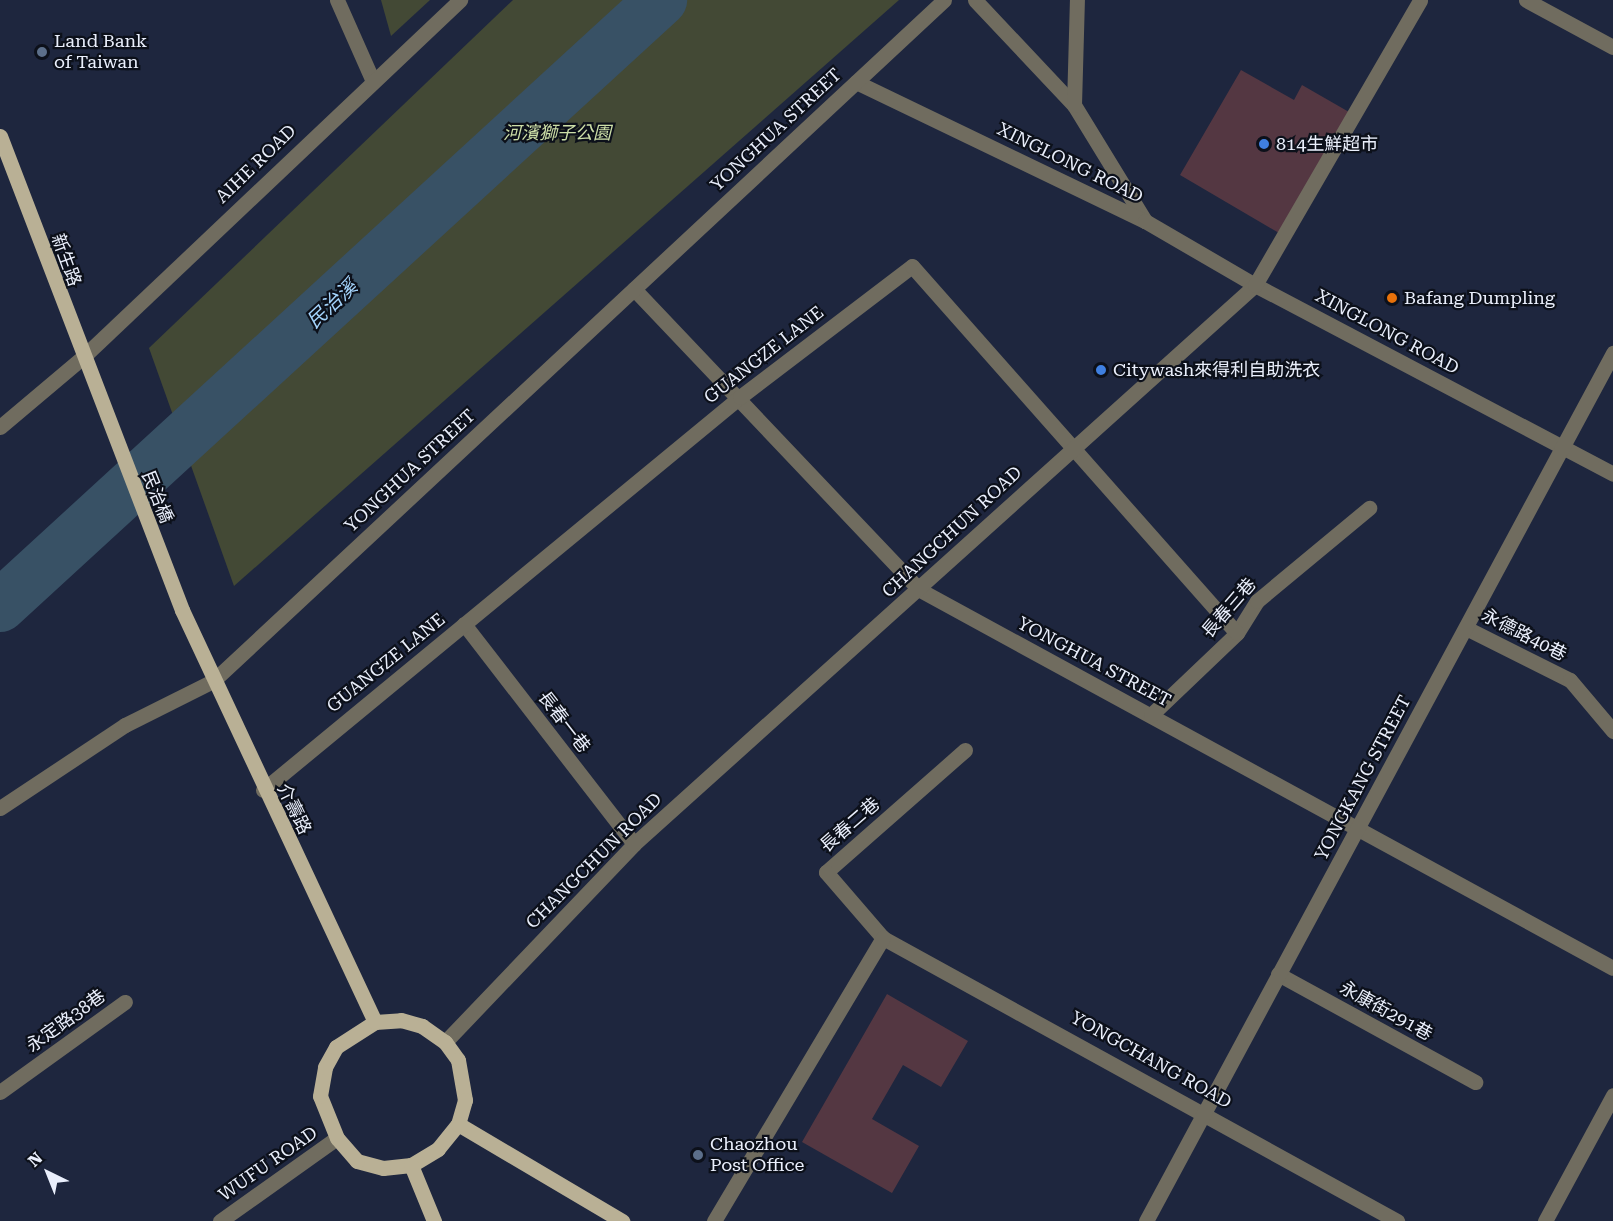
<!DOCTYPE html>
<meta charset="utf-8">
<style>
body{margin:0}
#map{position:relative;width:1613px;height:1221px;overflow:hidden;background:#1e263e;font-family:"Roboto Serif","Noto Sans TC",serif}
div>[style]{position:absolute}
.green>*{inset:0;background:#434935}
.river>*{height:52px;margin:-26px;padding:0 26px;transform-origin:26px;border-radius:26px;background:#385165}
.building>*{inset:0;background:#543742}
.minor>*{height:15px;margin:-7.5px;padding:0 7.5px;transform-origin:7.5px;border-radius:7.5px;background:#706c5f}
.major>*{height:15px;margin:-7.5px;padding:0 7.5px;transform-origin:7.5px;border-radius:7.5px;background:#b9b095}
.dots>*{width:16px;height:16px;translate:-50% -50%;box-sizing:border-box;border:3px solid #0c101a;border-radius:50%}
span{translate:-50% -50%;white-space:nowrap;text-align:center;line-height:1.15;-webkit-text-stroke:4.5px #0c101a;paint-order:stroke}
.poi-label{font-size:18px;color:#eaeffc}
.left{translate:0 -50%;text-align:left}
.street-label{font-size:18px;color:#eaeffc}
.park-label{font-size:18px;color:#cddfa8;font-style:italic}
.water-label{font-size:20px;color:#a4d4fc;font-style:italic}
.north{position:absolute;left:18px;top:1143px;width:60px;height:60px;-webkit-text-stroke:4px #0c101a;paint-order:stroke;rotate:317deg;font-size:16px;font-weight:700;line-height:24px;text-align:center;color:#eaeffc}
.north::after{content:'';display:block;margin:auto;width:21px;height:27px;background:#eaeffc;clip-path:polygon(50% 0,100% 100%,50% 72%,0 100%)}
</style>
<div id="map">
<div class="green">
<div style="clip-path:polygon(381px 0,430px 0,391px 36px)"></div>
<div style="clip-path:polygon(513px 0,899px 0,234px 586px,149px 348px)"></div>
</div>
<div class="river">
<div style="left:0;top:606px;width:897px;rotate:-42.51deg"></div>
</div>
<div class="building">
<div style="clip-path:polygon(1241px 70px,1294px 100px,1302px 85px,1349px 112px,1279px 233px,1180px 175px)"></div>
<div style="clip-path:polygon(887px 994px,968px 1041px,941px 1087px,903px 1065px,872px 1119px,919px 1146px,892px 1193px,802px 1142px)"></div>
</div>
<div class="minor">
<div style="left:337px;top:0;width:86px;rotate:66.1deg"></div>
<div style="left:975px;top:0;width:144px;rotate:46.7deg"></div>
<div style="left:1074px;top:105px;width:136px;rotate:58.5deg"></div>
<div style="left:1526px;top:0;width:99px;rotate:28.4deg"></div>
<div style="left:856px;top:82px;width:321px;rotate:25.7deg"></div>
<div style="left:1145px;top:221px;width:127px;rotate:30.2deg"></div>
<div style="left:1255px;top:285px;width:405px;rotate:27.8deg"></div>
<div style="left:1074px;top:105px;width:105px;rotate:-88.4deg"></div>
<div style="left:634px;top:289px;width:415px;rotate:46.5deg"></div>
<div style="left:920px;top:590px;width:789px;rotate:28.61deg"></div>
<div style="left:0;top:427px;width:107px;rotate:-40.1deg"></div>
<div style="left:82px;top:358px;width:521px;rotate:-43.44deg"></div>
<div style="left:464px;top:624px;width:278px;rotate:52.3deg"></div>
<div style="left:1466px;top:628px;width:116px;rotate:26.6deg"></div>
<div style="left:1570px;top:680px;width:67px;rotate:49.9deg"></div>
<div style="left:1151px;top:715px;width:119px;rotate:-43.6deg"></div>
<div style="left:1237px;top:633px;width:38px;rotate:-58deg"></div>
<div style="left:1257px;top:601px;width:146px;rotate:-39.7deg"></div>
<div style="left:965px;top:750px;width:185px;rotate:138.7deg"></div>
<div style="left:826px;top:872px;width:87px;rotate:49.2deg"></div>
<div style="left:883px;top:938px;width:587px;rotate:28.84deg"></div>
<div style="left:263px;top:790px;width:618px;rotate:-39.49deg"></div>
<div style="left:740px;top:397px;width:216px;rotate:-37.3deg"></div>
<div style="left:912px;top:266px;width:490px;rotate:48.5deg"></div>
<div style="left:0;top:808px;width:150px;rotate:-33.6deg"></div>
<div style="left:125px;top:725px;width:98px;rotate:-26.6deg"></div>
<div style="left:213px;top:681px;width:999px;rotate:-42.97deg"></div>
<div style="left:1278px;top:974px;width:225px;rotate:28.7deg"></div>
<div style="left:445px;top:1042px;width:274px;rotate:-46.3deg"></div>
<div style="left:634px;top:844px;width:836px;rotate:-41.99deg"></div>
<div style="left:1255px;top:285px;width:329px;rotate:-59.9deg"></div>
<div style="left:0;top:1092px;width:154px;rotate:-35.8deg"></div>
<div style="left:220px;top:1221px;width:143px;rotate:-35.4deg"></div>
<div style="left:714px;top:1221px;width:330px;rotate:-59.2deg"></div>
<div style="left:1146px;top:1221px;width:986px;rotate:-61.72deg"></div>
<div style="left:1545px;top:1221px;width:143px;rotate:-61.6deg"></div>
</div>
<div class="major">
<div style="left:0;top:136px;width:508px;rotate:68.99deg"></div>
<div style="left:182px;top:610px;width:455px;rotate:64.9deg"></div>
<div style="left:401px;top:1020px;width:22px;rotate:16deg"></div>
<div style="left:422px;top:1026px;width:28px;rotate:35deg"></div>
<div style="left:445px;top:1042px;width:22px;rotate:54deg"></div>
<div style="left:458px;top:1060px;width:41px;rotate:80.1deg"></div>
<div style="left:465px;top:1100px;width:25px;rotate:106deg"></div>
<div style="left:458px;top:1124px;width:32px;rotate:129deg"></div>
<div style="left:438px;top:1149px;width:31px;rotate:149deg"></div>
<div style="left:411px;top:1165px;width:28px;rotate:174deg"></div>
<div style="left:383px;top:1168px;width:27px;rotate:-165deg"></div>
<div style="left:357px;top:1161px;width:30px;rotate:-131deg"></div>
<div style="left:337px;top:1138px;width:45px;rotate:-112deg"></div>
<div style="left:320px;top:1096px;width:29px;rotate:-80deg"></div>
<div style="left:325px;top:1067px;width:23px;rotate:-61deg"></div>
<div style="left:336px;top:1047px;width:46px;rotate:-32.7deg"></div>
<div style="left:375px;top:1022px;width:26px;rotate:-4deg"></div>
<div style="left:458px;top:1124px;width:191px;rotate:30.6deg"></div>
<div style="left:411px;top:1165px;width:61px;rotate:67.7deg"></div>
</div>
<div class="dots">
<div style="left:42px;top:52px;background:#5c6f8a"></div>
<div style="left:1264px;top:144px;background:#3f7fe0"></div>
<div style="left:1392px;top:298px;background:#e8710a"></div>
<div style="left:1101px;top:370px;background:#3f7fe0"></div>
<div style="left:698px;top:1155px;background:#5c6f8a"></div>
</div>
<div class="poi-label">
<span class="left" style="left:54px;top:52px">Land Bank<br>of Taiwan</span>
<span class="left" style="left:1276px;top:144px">814生鮮超市</span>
<span class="left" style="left:1404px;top:298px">Bafang Dumpling</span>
<span class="left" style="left:1113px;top:370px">Citywash來得利自助洗衣</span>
<span class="left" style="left:710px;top:1155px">Chaozhou<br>Post Office</span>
</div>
<div class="street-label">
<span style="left:776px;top:130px;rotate:-43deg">YONGHUA STREET</span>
<span style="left:1070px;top:163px;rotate:26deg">XINGLONG ROAD</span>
<span style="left:256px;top:164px;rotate:-44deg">AIHE ROAD</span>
<span style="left:66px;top:260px;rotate:70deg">新生路</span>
<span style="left:1387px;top:332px;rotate:28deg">XINGLONG ROAD</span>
<span style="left:764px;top:355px;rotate:-38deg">GUANGZE LANE</span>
<span style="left:410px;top:471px;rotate:-43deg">YONGHUA STREET</span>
<span style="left:157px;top:497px;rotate:68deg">民治橋</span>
<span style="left:952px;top:532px;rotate:-43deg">CHANGCHUN ROAD</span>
<span style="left:1229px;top:608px;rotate:-49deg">長春三巷</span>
<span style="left:1524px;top:635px;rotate:27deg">永德路40巷</span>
<span style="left:1094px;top:662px;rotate:28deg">YONGHUA STREET</span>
<span style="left:386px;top:663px;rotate:-39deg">GUANGZE LANE</span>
<span style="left:564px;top:722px;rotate:52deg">長春一巷</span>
<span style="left:1363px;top:778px;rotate:-62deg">YONGKANG STREET</span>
<span style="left:294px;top:809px;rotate:64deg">介壽路</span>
<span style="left:850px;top:825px;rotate:-41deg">長春二巷</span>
<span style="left:594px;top:861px;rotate:-45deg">CHANGCHUN ROAD</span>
<span style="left:1386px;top:1011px;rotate:29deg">永康街291巷</span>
<span style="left:66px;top:1021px;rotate:-36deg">永定路38巷</span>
<span style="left:1151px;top:1060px;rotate:29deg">YONGCHANG ROAD</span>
<span style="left:268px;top:1164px;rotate:-35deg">WUFU ROAD</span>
</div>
<div class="park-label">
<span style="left:557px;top:133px">河濱獅子公園</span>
</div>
<div class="water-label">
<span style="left:332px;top:304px;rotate:-43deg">民治溪</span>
</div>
<div class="north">N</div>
</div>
